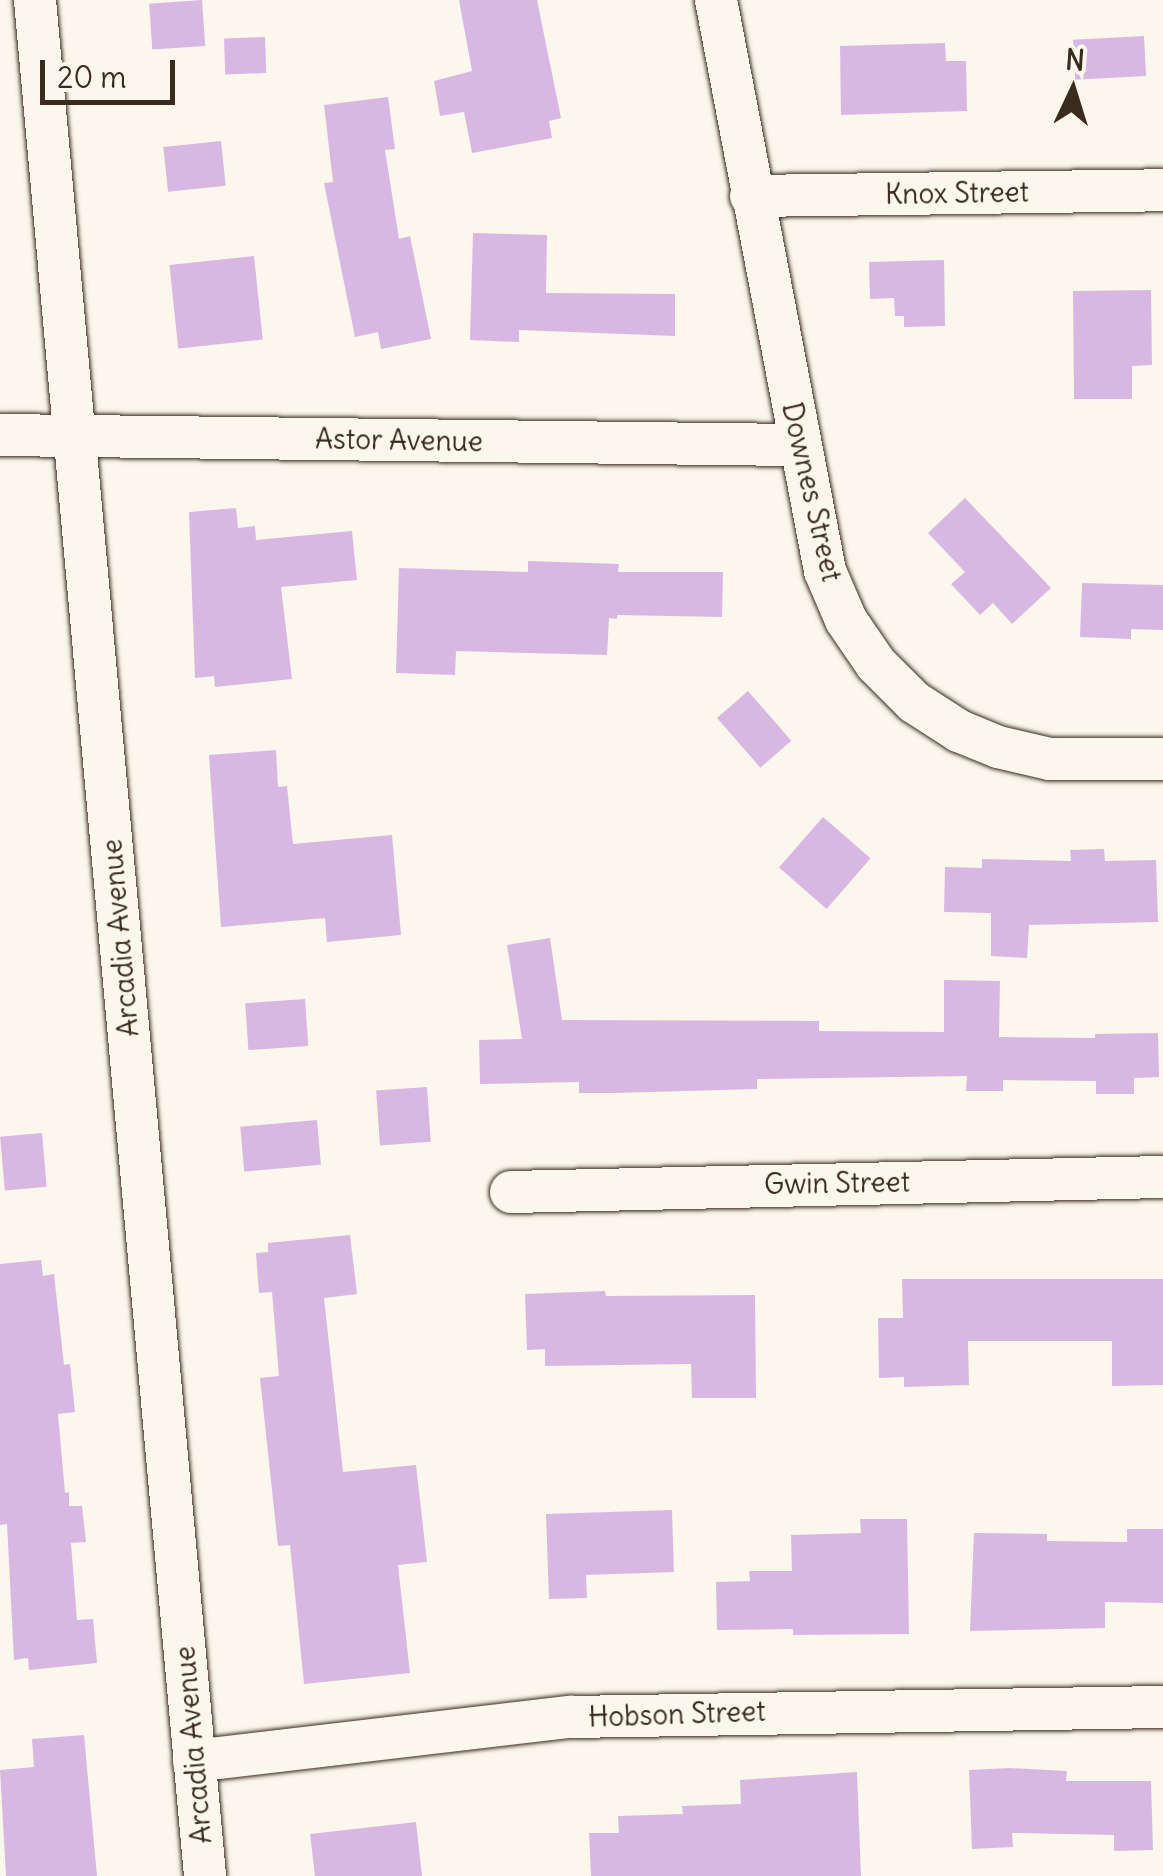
<!DOCTYPE html>
<style>
body{margin:0}
#map{position:relative;width:1163px;height:1876px;overflow:hidden;background:#fbf7ec;font-family:Delius,sans-serif}
div>[style]{position:absolute}
.building>*{inset:0;background:#d9b7e3;transform-origin:0 0}
.roads{filter:drop-shadow(0 0 2px #3b2a1e) drop-shadow(0 0 2px #3b2a1e)}
.minor>*{height:42px;margin:-21px;padding:0 21px;transform-origin:21px;border-radius:21px;background:#fbf7ec}
span{translate:-50% -50%;white-space:nowrap;text-align:center;line-height:1.15;-webkit-text-stroke:9px #fbf7ec;paint-order:stroke}
.street-label{font-size:28px;color:#3b2a1e}
.north{position:absolute;left:1023px;top:40px;width:100px;height:100px;-webkit-text-stroke:8px #fbf7ec;paint-order:stroke;rotate:4deg;font-size:28px;font-weight:700;line-height:40px;text-align:center;color:#3b2a1e}
.north::after{content:'';display:block;margin:auto;width:35px;height:45px;background:#3b2a1e;clip-path:polygon(50% 0,100% 100%,50% 72%,0 100%)}
.scale{position:absolute;left:40px;top:60px;width:135px;height:45px;box-sizing:border-box;border:5px solid #3b2a1e;border-top:0;padding-left:12px;font-size:30px;line-height:35px;white-space:nowrap;color:#3b2a1e;-webkit-text-stroke:8px #fbf7ec;paint-order:stroke}
</style>
<div id="map">
<div class="building">
<div style="left:202px;top:0;width:46px;height:53px;rotate:86deg"></div>
<div style="clip-path:polygon(459px 0,537px 0,561px 118px,549px 121px,552px 138px,472px 153px,464px 112px,440px 116px,434px 81px,472px 71px)"></div>
<div style="left:1144px;top:36px;width:40px;height:71px;rotate:87deg"></div>
<div style="left:265px;top:37px;width:36px;height:41px;rotate:88deg"></div>
<div style="clip-path:polygon(945px 43px,946px 61px,966px 61px,967px 111px,841px 115px,840px 46px)"></div>
<div style="clip-path:polygon(388px 97px,395px 149px,385px 150px,399px 239px,410px 236px,431px 339px,381px 349px,378px 332px,355px 337px,324px 183px,333px 182px,324px 105px)"></div>
<div style="left:221px;top:141px;width:45px;height:58px;rotate:84deg"></div>
<div style="clip-path:polygon(473px 233px,547px 235px,546px 293px,675px 294px,675px 336px,519px 330px,519px 342px,470px 340px)"></div>
<div style="left:254px;top:256px;width:84px;height:85px;rotate:84deg"></div>
<div style="clip-path:polygon(944px 260px,945px 326px,904px 327px,904px 316px,895px 316px,894px 298px,870px 299px,869px 262px)"></div>
<div style="clip-path:polygon(1151px 290px,1152px 365px,1132px 366px,1132px 399px,1074px 399px,1073px 291px)"></div>
<div style="clip-path:polygon(965px 498px,1051px 588px,1012px 624px,993px 603px,980px 615px,951px 584px,965px 572px,928px 533px)"></div>
<div style="clip-path:polygon(236px 508px,238px 528px,255px 526px,256px 540px,352px 531px,357px 580px,281px 587px,292px 679px,215px 687px,214px 676px,195px 678px,189px 512px)"></div>
<div style="clip-path:polygon(528px 561px,619px 564px,618px 572px,723px 572px,722px 617px,617px 615px,617px 619px,609px 618px,607px 655px,456px 651px,455px 675px,396px 673px,399px 568px,528px 572px)"></div>
<div style="clip-path:polygon(1082px 583px,1163px 585px,1163px 630px,1131px 629px,1131px 639px,1080px 637px)"></div>
<div style="left:748px;top:691px;width:66px;height:41px;rotate:49deg"></div>
<div style="clip-path:polygon(276px 750px,278px 787px,287px 786px,293px 844px,392px 835px,401px 935px,327px 942px,325px 918px,221px 927px,209px 755px)"></div>
<div style="left:823px;top:817px;width:63px;height:67px;rotate:41deg"></div>
<div style="clip-path:polygon(1104px 849px,1105px 861px,1156px 860px,1158px 922px,1029px 925px,1027px 958px,991px 956px,991px 913px,944px 912px,945px 867px,982px 868px,982px 859px,1071px 861px,1070px 850px)"></div>
<div style="clip-path:polygon(550px 938px,562px 1020px,819px 1021px,819px 1031px,944px 1032px,944px 980px,1000px 981px,999px 1037px,1095px 1038px,1095px 1034px,1158px 1033px,1159px 1077px,1134px 1078px,1134px 1094px,1096px 1094px,1096px 1081px,1003px 1080px,1003px 1091px,966px 1091px,967px 1076px,757px 1079px,757px 1089px,614px 1093px,579px 1093px,579px 1082px,480px 1084px,479px 1040px,522px 1039px,507px 945px)"></div>
<div style="left:305px;top:999px;width:47px;height:60px;rotate:86deg"></div>
<div style="left:427px;top:1087px;width:55px;height:51px;rotate:86deg"></div>
<div style="left:317px;top:1120px;width:45px;height:77px;rotate:85deg"></div>
<div style="left:42px;top:1133px;width:54px;height:42px;rotate:85deg"></div>
<div style="clip-path:polygon(350px 1235px,357px 1294px,324px 1298px,343px 1472px,416px 1465px,427px 1562px,398px 1565px,410px 1673px,304px 1684px,290px 1545px,278px 1546px,260px 1378px,279px 1376px,272px 1292px,259px 1293px,256px 1253px,268px 1252px,268px 1243px)"></div>
<div style="clip-path:polygon(41px 1260px,43px 1276px,54px 1274px,64px 1365px,70px 1364px,75px 1412px,58px 1414px,65px 1493px,69px 1492px,69px 1506px,82px 1506px,86px 1542px,71px 1543px,77px 1620px,93px 1619px,97px 1663px,29px 1670px,28px 1658px,14px 1660px,7px 1524px,0 1525px,0 1264px)"></div>
<div style="clip-path:polygon(902px 1279px,1163px 1279px,1163px 1385px,1112px 1386px,1112px 1341px,968px 1341px,969px 1385px,904px 1387px,904px 1377px,879px 1378px,878px 1318px,903px 1318px)"></div>
<div style="clip-path:polygon(605px 1291px,606px 1296px,755px 1295px,756px 1398px,692px 1398px,691px 1364px,545px 1366px,545px 1349px,527px 1350px,525px 1294px)"></div>
<div style="clip-path:polygon(672px 1510px,674px 1572px,586px 1575px,587px 1598px,549px 1599px,546px 1514px)"></div>
<div style="clip-path:polygon(860px 1519px,907px 1519px,909px 1634px,793px 1635px,793px 1629px,717px 1630px,716px 1582px,750px 1581px,749px 1571px,792px 1571px,791px 1535px,861px 1533px)"></div>
<div style="clip-path:polygon(1127px 1529px,1163px 1529px,1163px 1603px,1105px 1602px,1105px 1628px,970px 1631px,974px 1533px,1047px 1534px,1047px 1541px,1127px 1542px)"></div>
<div style="clip-path:polygon(84px 1735px,97px 1876px,6px 1876px,0 1770px,34px 1767px,32px 1739px)"></div>
<div style="clip-path:polygon(1010px 1768px,1067px 1771px,1066px 1781px,1151px 1781px,1153px 1850px,1114px 1851px,1114px 1835px,1012px 1833px,1013px 1847px,972px 1849px,969px 1770px)"></div>
<div style="clip-path:polygon(857px 1772px,861px 1876px,591px 1876px,589px 1833px,619px 1833px,618px 1816px,683px 1814px,682px 1806px,741px 1804px,740px 1780px)"></div>
<div style="clip-path:polygon(416px 1822px,422px 1876px,315px 1876px,310px 1834px)"></div>
</div>
<div class="roads">
<div class="minor">
<div style="left:35px;top:0;width:1884px;rotate:84.82deg"></div>
<div style="left:716px;top:0;width:581px;rotate:79.19deg"></div>
<div style="left:825px;top:571px;width:53px;rotate:66.8deg"></div>
<div style="left:846px;top:620px;width:53px;rotate:55.7deg"></div>
<div style="left:876px;top:664px;width:54px;rotate:45deg"></div>
<div style="left:914px;top:702px;width:54px;rotate:32.8deg"></div>
<div style="left:959px;top:731px;width:42px;rotate:22.3deg"></div>
<div style="left:998px;top:747px;width:53px;rotate:13deg"></div>
<div style="left:1050px;top:759px;width:113px"></div>
<div style="left:751px;top:196px;width:412px;rotate:-0.8deg"></div>
<div style="left:0;top:435px;width:799px;rotate:0.72deg"></div>
<div style="left:511px;top:1192px;width:652px;rotate:-1.32deg"></div>
<div style="left:194px;top:1761px;width:380px;rotate:-6.7deg"></div>
<div style="left:571px;top:1717px;width:592px;rotate:-0.97deg"></div>
</div>
</div>
<div class="street-label">
<span style="left:957px;top:193px;rotate:-1deg">Knox Street</span>
<span style="left:399px;top:440px;rotate:1deg">Astor Avenue</span>
<span style="left:812px;top:492px;rotate:77deg">Downes Street</span>
<span style="left:120px;top:938px;rotate:-95deg">Arcadia Avenue</span>
<span style="left:837px;top:1183px;rotate:-1deg">Gwin Street</span>
<span style="left:677px;top:1714px;rotate:-2deg">Hobson Street</span>
<span style="left:193px;top:1745px;rotate:-95deg">Arcadia Avenue</span>
</div>
<div class="north">N</div>
<div class="scale">20 m</div>
</div>
